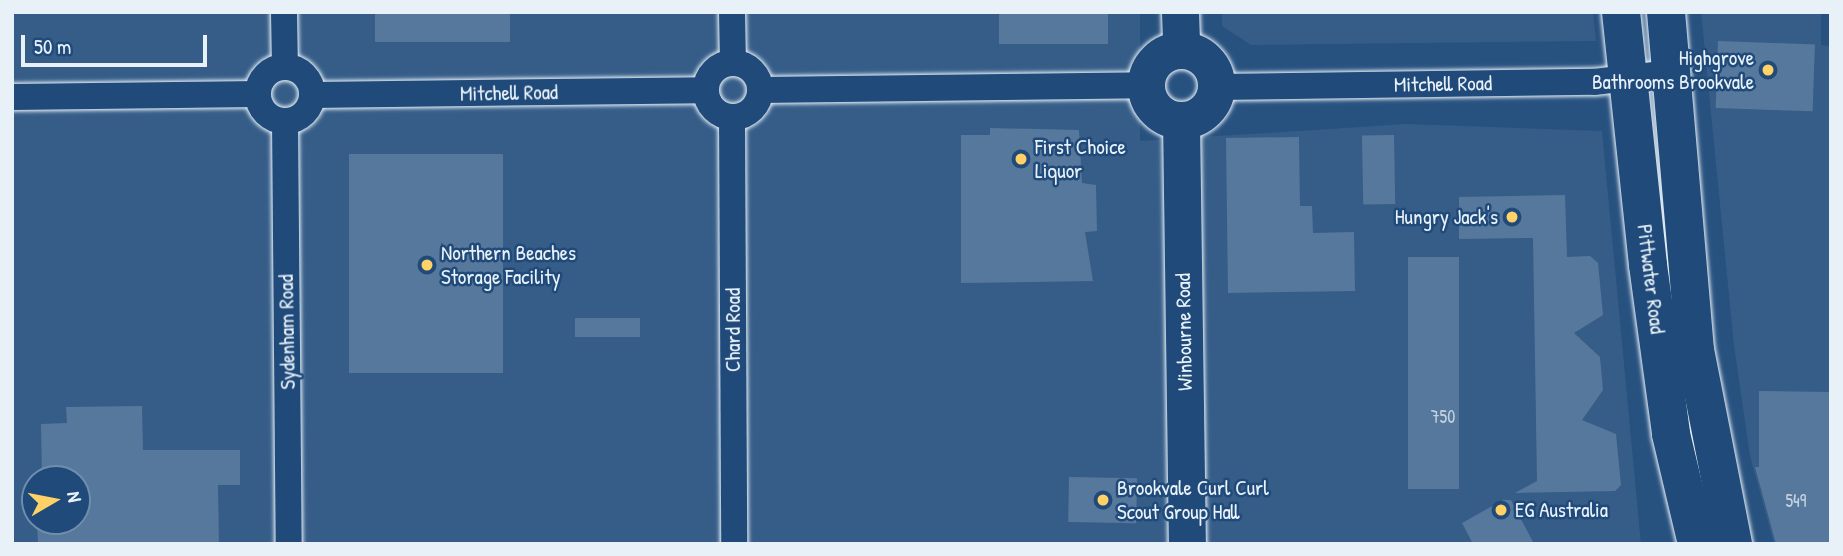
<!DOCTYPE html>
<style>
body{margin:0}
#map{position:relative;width:1843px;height:556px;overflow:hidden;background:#27517f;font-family:"Patrick Hand",sans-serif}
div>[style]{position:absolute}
.built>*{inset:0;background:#355d88}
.building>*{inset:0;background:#57789d;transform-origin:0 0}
.roads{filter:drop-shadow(0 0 2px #e8f1f8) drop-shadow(0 0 2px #e8f1f8)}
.street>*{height:26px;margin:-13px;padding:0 13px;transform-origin:13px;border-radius:13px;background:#1f4a7a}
.street>.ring{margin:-13px;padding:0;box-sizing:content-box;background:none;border:26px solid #1f4a7a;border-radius:50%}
.secondary>*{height:37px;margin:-18.5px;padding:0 18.5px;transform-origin:18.5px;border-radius:18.5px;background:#1f4a7a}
.secondary>.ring{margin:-18.5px;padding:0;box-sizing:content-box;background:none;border:37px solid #1f4a7a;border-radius:50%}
.highway>*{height:38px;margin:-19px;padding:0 19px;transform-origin:19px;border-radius:19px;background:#1f4a7a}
.dots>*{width:19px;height:19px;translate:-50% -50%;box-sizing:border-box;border:4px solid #1f4a7a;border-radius:50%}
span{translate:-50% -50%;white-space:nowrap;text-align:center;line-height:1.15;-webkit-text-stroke:5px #1f4a7a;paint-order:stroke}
.number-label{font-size:18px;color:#c4d3e1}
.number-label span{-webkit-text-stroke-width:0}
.poi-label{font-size:21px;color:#e8f1f8}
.right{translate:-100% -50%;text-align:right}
.left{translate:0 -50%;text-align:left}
.street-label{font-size:21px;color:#e8f1f8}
.frame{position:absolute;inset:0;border:14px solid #e8f1f8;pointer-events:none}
.north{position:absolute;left:21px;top:465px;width:70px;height:70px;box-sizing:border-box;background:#1f4a7a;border:2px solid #6f8dac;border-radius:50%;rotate:80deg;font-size:19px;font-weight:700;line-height:28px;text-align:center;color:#e8f1f8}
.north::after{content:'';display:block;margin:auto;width:24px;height:32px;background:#ffd166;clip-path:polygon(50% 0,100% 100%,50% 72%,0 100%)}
.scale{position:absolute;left:21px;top:35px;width:186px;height:32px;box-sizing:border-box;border:4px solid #e8f1f8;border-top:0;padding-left:9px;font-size:21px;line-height:24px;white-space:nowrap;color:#e8f1f8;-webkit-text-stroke:5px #1f4a7a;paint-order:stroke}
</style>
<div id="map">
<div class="built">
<div style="clip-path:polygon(evenodd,12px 12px,1140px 12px,1140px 141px,1406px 124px,1602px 131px,1641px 544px,12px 544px,12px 12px,35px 479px,77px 479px,77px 521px,35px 521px,35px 479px)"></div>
<div style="clip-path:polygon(1222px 12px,1593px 12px,1596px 41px,1251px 45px,1222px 26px)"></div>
<div style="clip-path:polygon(1701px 12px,1821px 12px,1821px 45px,1831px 46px,1831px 544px,1774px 544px,1750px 456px,1734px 346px)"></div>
</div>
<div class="building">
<div style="left:375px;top:12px;width:135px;height:30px"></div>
<div style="left:999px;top:12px;width:109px;height:32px"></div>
<div style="left:1718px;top:41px;width:97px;height:67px;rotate:2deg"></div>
<div style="clip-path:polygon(990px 128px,1079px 130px,1082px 183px,1096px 185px,1097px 231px,1085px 232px,1093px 281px,961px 283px,961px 135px,990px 135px)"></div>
<div style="left:1394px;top:135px;width:69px;height:32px;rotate:89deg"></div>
<div style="clip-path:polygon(1299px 137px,1300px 206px,1312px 206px,1313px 233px,1354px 232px,1355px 291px,1228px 293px,1226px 138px)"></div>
<div style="left:503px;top:154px;width:219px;height:154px;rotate:90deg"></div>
<div style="clip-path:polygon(1565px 195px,1567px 257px,1590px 256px,1598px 263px,1603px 315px,1574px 333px,1600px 357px,1603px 390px,1582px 420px,1616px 434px,1621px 485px,1615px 491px,1515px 493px,1537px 481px,1533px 238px,1459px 239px,1459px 197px)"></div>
<div style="left:1408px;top:257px;width:51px;height:232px"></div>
<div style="left:575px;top:318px;width:65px;height:19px"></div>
<div style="clip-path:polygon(1759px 391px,1831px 392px,1831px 544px,1776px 544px,1755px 467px,1759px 467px)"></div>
<div style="clip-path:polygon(142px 406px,143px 450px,240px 450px,240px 485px,218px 485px,219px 544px,38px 544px,37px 521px,77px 521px,77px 479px,42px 479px,41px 424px,67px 423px,66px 407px)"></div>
<div style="left:1069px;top:477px;width:68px;height:45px;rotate:1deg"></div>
<div style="clip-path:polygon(1503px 500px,1511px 500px,1534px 544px,1473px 544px,1462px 523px)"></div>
</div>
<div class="roads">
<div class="street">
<div style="left:284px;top:12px;width:55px;rotate:89deg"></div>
<div style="left:732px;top:12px;width:50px;rotate:88.9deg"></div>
<div class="ring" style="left:706px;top:63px;width:28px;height:28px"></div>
<div class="ring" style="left:258px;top:67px;width:28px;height:28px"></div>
<div style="left:1216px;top:87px;width:378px;rotate:-0.8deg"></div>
<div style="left:1594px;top:82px;width:78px;rotate:-6.7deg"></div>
<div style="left:760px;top:90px;width:386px;rotate:-0.7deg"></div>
<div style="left:312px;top:95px;width:394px;rotate:-0.7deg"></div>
<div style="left:12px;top:97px;width:246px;rotate:-0.7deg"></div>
<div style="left:732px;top:117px;width:427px;rotate:89.7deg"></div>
<div style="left:285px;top:121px;width:423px;rotate:89.5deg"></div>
</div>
<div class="secondary">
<div style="left:1180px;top:12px;width:38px;rotate:88deg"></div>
<div class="ring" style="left:1146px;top:50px;width:33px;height:33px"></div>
<div style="left:1181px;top:120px;width:424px;rotate:89.2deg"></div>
</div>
<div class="highway">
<div style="left:1621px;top:12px;width:254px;rotate:83.9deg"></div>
<div style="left:1648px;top:265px;width:171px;rotate:82.2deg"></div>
<div style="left:1671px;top:434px;width:113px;rotate:76.7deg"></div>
<div style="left:1666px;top:12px;width:339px;rotate:85.1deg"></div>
<div style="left:1695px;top:350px;width:198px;rotate:78.9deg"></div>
</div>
</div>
<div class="dots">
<div style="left:1768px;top:70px;background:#ffd166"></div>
<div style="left:1021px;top:159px;background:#ffd166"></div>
<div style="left:1512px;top:217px;background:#ffd166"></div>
<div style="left:427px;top:265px;background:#ffd166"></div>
<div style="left:1103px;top:500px;background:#ffd166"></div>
<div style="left:1501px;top:510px;background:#ffd166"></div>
</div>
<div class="number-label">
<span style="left:1443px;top:417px">750</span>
<span style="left:1796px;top:501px">549</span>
</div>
<div class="poi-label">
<span class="right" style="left:1754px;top:70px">Highgrove<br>Bathrooms Brookvale</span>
<span class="left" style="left:1035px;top:159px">First Choice<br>Liquor</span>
<span class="right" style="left:1498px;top:217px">Hungry Jack's</span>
<span class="left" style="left:441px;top:265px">Northern Beaches<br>Storage Facility</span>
<span class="left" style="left:1117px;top:500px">Brookvale Curl Curl<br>Scout Group Hall</span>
<span class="left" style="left:1515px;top:510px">EG Australia</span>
</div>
<div class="street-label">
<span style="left:1443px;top:84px;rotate:-1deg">Mitchell Road</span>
<span style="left:509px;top:93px;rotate:-1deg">Mitchell Road</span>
<span style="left:1651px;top:279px;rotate:83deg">Pittwater Road</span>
<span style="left:733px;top:330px;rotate:-90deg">Chard Road</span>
<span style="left:287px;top:332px;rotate:-91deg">Sydenham Road</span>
<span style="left:1184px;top:332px;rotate:-91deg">Winbourne Road</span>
</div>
<div class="frame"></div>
<div class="north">N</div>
<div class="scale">50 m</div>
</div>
